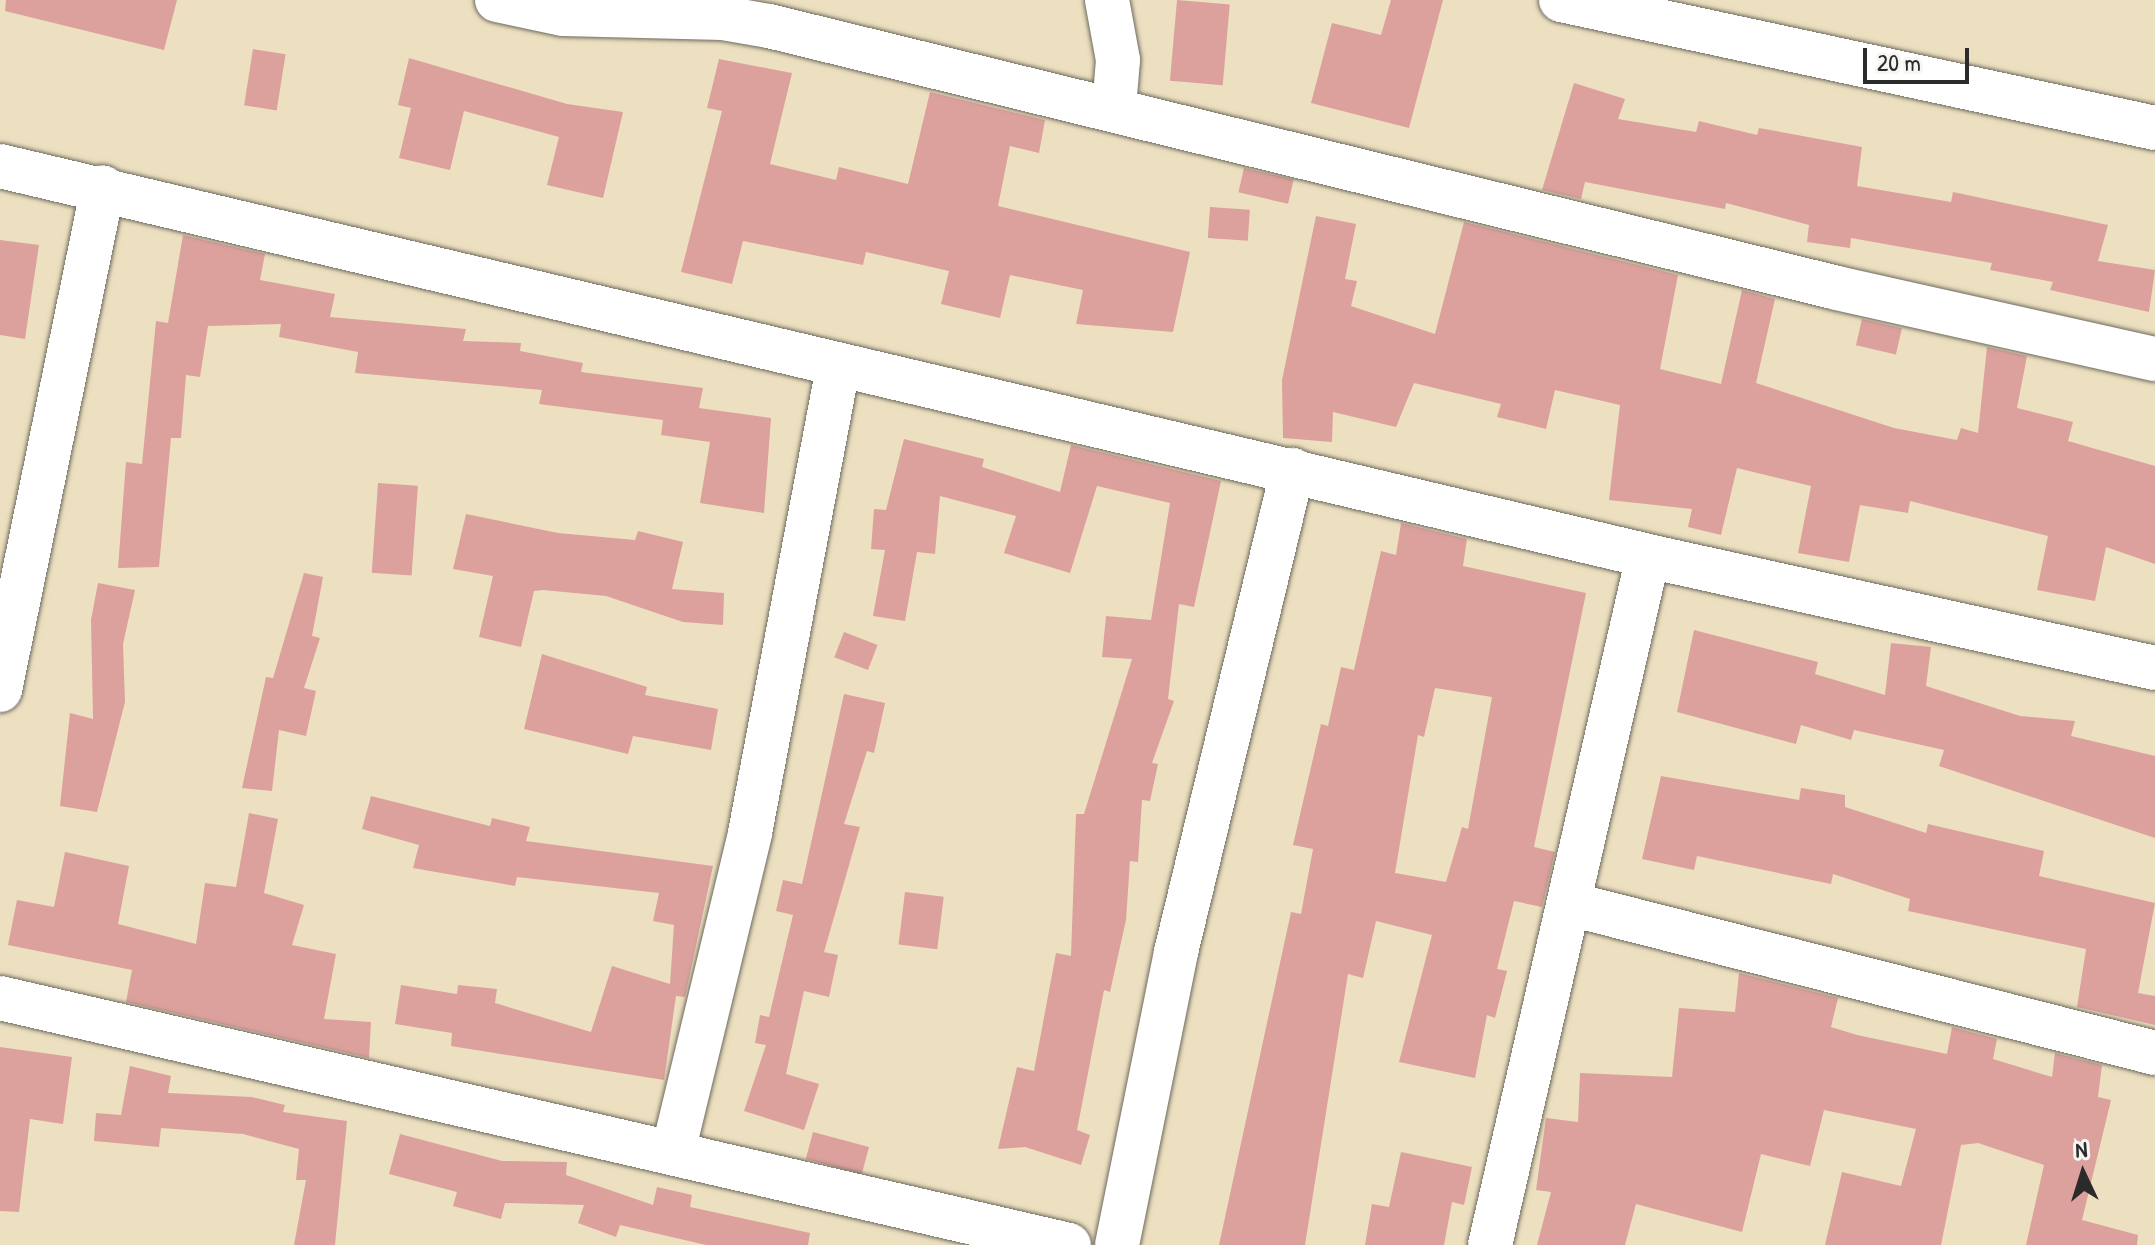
<!DOCTYPE html>
<style>
body{margin:0}
#map{position:relative;width:2155px;height:1245px;overflow:hidden;background:#ece0c0;font-family:"Patrick Hand",sans-serif}
div>[style]{position:absolute}
.building>*{inset:0;background:#dca19d;transform-origin:0 0}
.roads{filter:drop-shadow(0 0 2px #6f6a5f) drop-shadow(0 0 2px #6f6a5f)}
.minor>*{height:44px;margin:-22px;padding:0 22px;transform-origin:22px;border-radius:22px;background:#fff}
span{translate:-50% -50%;white-space:nowrap;text-align:center;line-height:1.15;-webkit-text-stroke:7px #f6f6f2;paint-order:stroke}
.north{position:absolute;left:2043px;top:1133px;width:80px;height:80px;-webkit-text-stroke:6px #f6f6f2;paint-order:stroke;rotate:356deg;font-size:22px;font-weight:700;line-height:32px;text-align:center;color:#2b2b2b}
.north::after{content:'';display:block;margin:auto;width:28px;height:36px;background:#2b2b2b;clip-path:polygon(50% 0,100% 100%,50% 72%,0 100%)}
.scale{position:absolute;left:1863px;top:48px;width:106px;height:36px;box-sizing:border-box;border:4px solid #2b2b2b;border-top:0;padding-left:10px;font-size:24px;line-height:28px;white-space:nowrap;color:#2b2b2b;-webkit-text-stroke:6px #f6f6f2;paint-order:stroke}
</style>
<div id="map">
<div class="building">
<div style="clip-path:polygon(6px 0,177px 0,164px 50px,5px 11px)"></div>
<div style="left:1177px;top:0;width:53px;height:81px;rotate:5deg"></div>
<div style="clip-path:polygon(1391px 0,1443px 0,1409px 128px,1311px 103px,1332px 23px,1381px 35px)"></div>
<div style="left:253px;top:49px;width:33px;height:57px;rotate:9deg"></div>
<div style="clip-path:polygon(409px 58px,567px 104px,623px 112px,603px 198px,547px 185px,559px 137px,464px 111px,450px 170px,399px 158px,411px 108px,398px 105px)"></div>
<div style="clip-path:polygon(719px 59px,792px 73px,770px 164px,836px 180px,839px 167px,908px 184px,930px 92px,1045px 120px,1039px 153px,1010px 146px,998px 206px,1190px 252px,1173px 332px,1076px 324px,1083px 290px,1010px 275px,1000px 318px,941px 304px,949px 271px,866px 252px,863px 265px,743px 241px,732px 284px,681px 272px,722px 111px,707px 108px)"></div>
<div style="clip-path:polygon(1574px 83px,1625px 99px,1618px 119px,1696px 132px,1699px 121px,1757px 135px,1759px 128px,1862px 147px,1857px 186px,1951px 202px,1953px 192px,2108px 225px,2098px 261px,2155px 270px,2149px 312px,2050px 290px,2053px 282px,1990px 270px,1992px 263px,1851px 238px,1850px 248px,1807px 242px,1809px 225px,1726px 203px,1725px 209px,1585px 182px,1581px 199px,1542px 190px)"></div>
<div style="left:1244px;top:168px;width:51px;height:25px;rotate:13deg"></div>
<div style="left:1210px;top:207px;width:40px;height:31px;rotate:4deg"></div>
<div style="clip-path:polygon(1316px 216px,1356px 224px,1345px 279px,1357px 281px,1351px 306px,1435px 334px,1464px 222px,1678px 275px,1660px 369px,1721px 384px,1742px 290px,1775px 299px,1756px 383px,1894px 428px,1957px 440px,1961px 428px,1978px 433px,1987px 347px,2027px 356px,2017px 408px,2073px 422px,2068px 441px,2155px 466px,2155px 564px,2106px 547px,2095px 601px,2037px 590px,2048px 536px,1910px 501px,1908px 513px,1860px 505px,1849px 562px,1798px 553px,1811px 486px,1737px 468px,1721px 535px,1688px 527px,1692px 509px,1609px 500px,1620px 405px,1555px 390px,1546px 429px,1497px 417px,1501px 404px,1414px 383px,1396px 427px,1333px 412px,1332px 442px,1283px 438px,1282px 380px)"></div>
<div style="clip-path:polygon(183px 235px,265px 254px,260px 280px,335px 294px,330px 317px,466px 329px,463px 341px,521px 343px,520px 351px,583px 363px,581px 372px,703px 388px,699px 408px,771px 418px,764px 513px,700px 503px,710px 442px,661px 435px,663px 420px,539px 404px,542px 390px,355px 373px,358px 352px,279px 337px,281px 324px,208px 326px,200px 377px,186px 375px,181px 438px,171px 438px,159px 567px,118px 568px,126px 462px,142px 464px,156px 321px,168px 323px)"></div>
<div style="clip-path:polygon(0 240px,39px 245px,25px 339px,0 335px)"></div>
<div style="left:1862px;top:319px;width:41px;height:27px;rotate:13deg"></div>
<div style="clip-path:polygon(904px 439px,984px 459px,982px 467px,1060px 492px,1071px 445px,1221px 481px,1194px 607px,1179px 604px,1168px 699px,1174px 701px,1152px 763px,1158px 764px,1150px 801px,1142px 800px,1138px 862px,1130px 861px,1126px 920px,1110px 992px,1104px 990px,1077px 1130px,1090px 1135px,1081px 1165px,1025px 1147px,998px 1149px,1017px 1067px,1034px 1071px,1056px 953px,1071px 956px,1076px 814px,1084px 814px,1132px 659px,1102px 657px,1106px 616px,1151px 620px,1170px 503px,1097px 486px,1070px 573px,1004px 553px,1016px 516px,940px 496px,935px 554px,917px 552px,905px 621px,873px 616px,885px 550px,871px 549px,874px 509px,886px 510px)"></div>
<div style="left:378px;top:483px;width:40px;height:90px;rotate:4deg"></div>
<div style="clip-path:polygon(466px 514px,558px 533px,635px 540px,638px 531px,683px 542px,672px 589px,724px 593px,723px 625px,683px 622px,606px 596px,543px 590px,534px 591px,521px 647px,479px 637px,493px 576px,453px 569px)"></div>
<div style="clip-path:polygon(evenodd,1401px 523px,1467px 539px,1463px 566px,1586px 593px,1534px 847px,1555px 852px,1542px 907px,1514px 901px,1497px 969px,1507px 971px,1495px 1018px,1487px 1015px,1475px 1078px,1399px 1062px,1432px 935px,1376px 921px,1363px 978px,1348px 974px,1305px 1245px,1219px 1245px,1291px 912px,1301px 914px,1313px 849px,1293px 845px,1321px 724px,1328px 726px,1341px 667px,1354px 670px,1381px 551px,1396px 555px,1401px 523px,1435px 688px,1492px 697px,1468px 829px,1462px 827px,1446px 882px,1395px 873px,1418px 735px,1424px 737px,1435px 688px)"></div>
<div style="clip-path:polygon(304px 573px,323px 577px,312px 636px,320px 638px,304px 688px,316px 691px,306px 736px,279px 730px,272px 791px,242px 788px,266px 677px,273px 678px)"></div>
<div style="clip-path:polygon(98px 583px,135px 590px,123px 644px,125px 702px,97px 812px,60px 806px,70px 713px,93px 719px,91px 620px)"></div>
<div style="clip-path:polygon(1694px 630px,1818px 662px,1815px 674px,1885px 695px,1891px 643px,1931px 647px,1926px 686px,2020px 716px,2075px 721px,2071px 736px,2155px 756px,2155px 838px,1939px 766px,1944px 750px,1854px 730px,1851px 740px,1801px 725px,1796px 744px,1677px 712px)"></div>
<div style="left:844px;top:632px;width:36px;height:27px;rotate:21deg"></div>
<div style="clip-path:polygon(542px 654px,647px 687px,645px 695px,718px 709px,711px 750px,633px 736px,628px 754px,524px 729px)"></div>
<div style="clip-path:polygon(844px 694px,885px 703px,874px 753px,867px 751px,844px 824px,860px 827px,824px 952px,838px 955px,829px 997px,804px 991px,786px 1074px,819px 1084px,804px 1130px,744px 1111px,766px 1045px,755px 1043px,760px 1015px,769px 1017px,793px 915px,776px 911px,783px 880px,802px 884px)"></div>
<div style="clip-path:polygon(1661px 776px,1799px 800px,1801px 788px,1845px 795px,1845px 807px,1926px 833px,1928px 824px,2044px 851px,2039px 876px,2155px 903px,2138px 993px,2155px 996px,2155px 1025px,2077px 1007px,2086px 949px,1908px 911px,1910px 899px,1833px 874px,1831px 884px,1697px 856px,1694px 870px,1642px 859px)"></div>
<div style="clip-path:polygon(371px 796px,490px 826px,492px 818px,530px 827px,526px 841px,713px 866px,685px 997px,676px 996px,664px 1080px,451px 1046px,452px 1033px,395px 1024px,401px 985px,457px 994px,458px 985px,497px 989px,495px 1003px,591px 1032px,612px 966px,670px 984px,674px 925px,653px 921px,659px 893px,517px 877px,515px 886px,413px 868px,419px 845px,362px 829px)"></div>
<div style="clip-path:polygon(249px 813px,278px 819px,264px 893px,304px 905px,292px 945px,336px 954px,324px 1019px,371px 1022px,369px 1058px,126px 1002px,132px 970px,8px 945px,17px 900px,54px 907px,65px 852px,129px 866px,118px 924px,196px 944px,205px 883px,236px 887px)"></div>
<div style="left:905px;top:892px;width:39px;height:53px;rotate:7deg"></div>
<div style="clip-path:polygon(1739px 973px,1838px 998px,1831px 1027px,1857px 1035px,1947px 1054px,1952px 1027px,1997px 1039px,1993px 1059px,2052px 1077px,2055px 1053px,2102px 1065px,2098px 1097px,2111px 1100px,2082px 1220px,2138px 1235px,2137px 1245px,2026px 1245px,2044px 1165px,1978px 1143px,1961px 1145px,1941px 1245px,1825px 1245px,1842px 1172px,1901px 1186px,1916px 1129px,1824px 1110px,1810px 1166px,1761px 1154px,1742px 1232px,1636px 1204px,1625px 1245px,1537px 1245px,1551px 1192px,1536px 1190px,1546px 1118px,1578px 1122px,1580px 1073px,1672px 1077px,1679px 1008px,1735px 1012px)"></div>
<div style="clip-path:polygon(0 1047px,72px 1057px,63px 1124px,30px 1119px,19px 1212px,0 1211px)"></div>
<div style="clip-path:polygon(130px 1066px,171px 1076px,168px 1093px,252px 1097px,285px 1105px,283px 1112px,347px 1121px,335px 1245px,294px 1245px,306px 1180px,296px 1180px,299px 1149px,243px 1134px,161px 1128px,159px 1147px,94px 1141px,96px 1113px,121px 1115px)"></div>
<div style="left:813px;top:1132px;width:58px;height:28px;rotate:15deg"></div>
<div style="clip-path:polygon(400px 1134px,502px 1161px,567px 1162px,566px 1175px,653px 1205px,657px 1187px,692px 1195px,690px 1207px,810px 1233px,808px 1245px,706px 1245px,620px 1225px,616px 1237px,578px 1223px,584px 1205px,505px 1203px,501px 1219px,453px 1206px,457px 1192px,389px 1174px)"></div>
<div style="clip-path:polygon(1401px 1152px,1472px 1167px,1464px 1205px,1452px 1202px,1444px 1245px,1365px 1245px,1372px 1204px,1389px 1207px)"></div>
</div>
<div class="roads">
<div class="minor">
<div style="left:497px;top:0;width:67px;rotate:12deg"></div>
<div style="left:563px;top:14px;width:160px;rotate:1.4deg"></div>
<div style="left:723px;top:18px;width:47px;rotate:9.9deg"></div>
<div style="left:769px;top:26px;width:1100px;rotate:13.78deg"></div>
<div style="left:1837px;top:288px;width:326px;rotate:12.6deg"></div>
<div style="left:1107px;top:0;width:61px;rotate:79.6deg"></div>
<div style="left:1118px;top:60px;width:48px;rotate:94.8deg"></div>
<div style="left:1561px;top:0;width:608px;rotate:12.16deg"></div>
<div style="left:0;top:166px;width:1694px;rotate:13.31deg"></div>
<div style="left:1648px;top:556px;width:519px;rotate:12.46deg"></div>
<div style="left:0;top:690px;width:513px;rotate:-78.43deg"></div>
<div style="left:1570px;top:904px;width:604px;rotate:14.29deg"></div>
<div style="left:0;top:998px;width:1097px;rotate:13.01deg"></div>
<div style="left:673px;top:1152px;width:328px;rotate:-76.4deg"></div>
<div style="left:750px;top:833px;width:475px;rotate:-79.3deg"></div>
<div style="left:1117px;top:1245px;width:299px;rotate:-78.6deg"></div>
<div style="left:1176px;top:952px;width:496px;rotate:-76.4deg"></div>
<div style="left:1490px;top:1245px;width:707px;rotate:-77.08deg"></div>
</div>
</div>
<div class="north">N</div>
<div class="scale">20 m</div>
</div>
